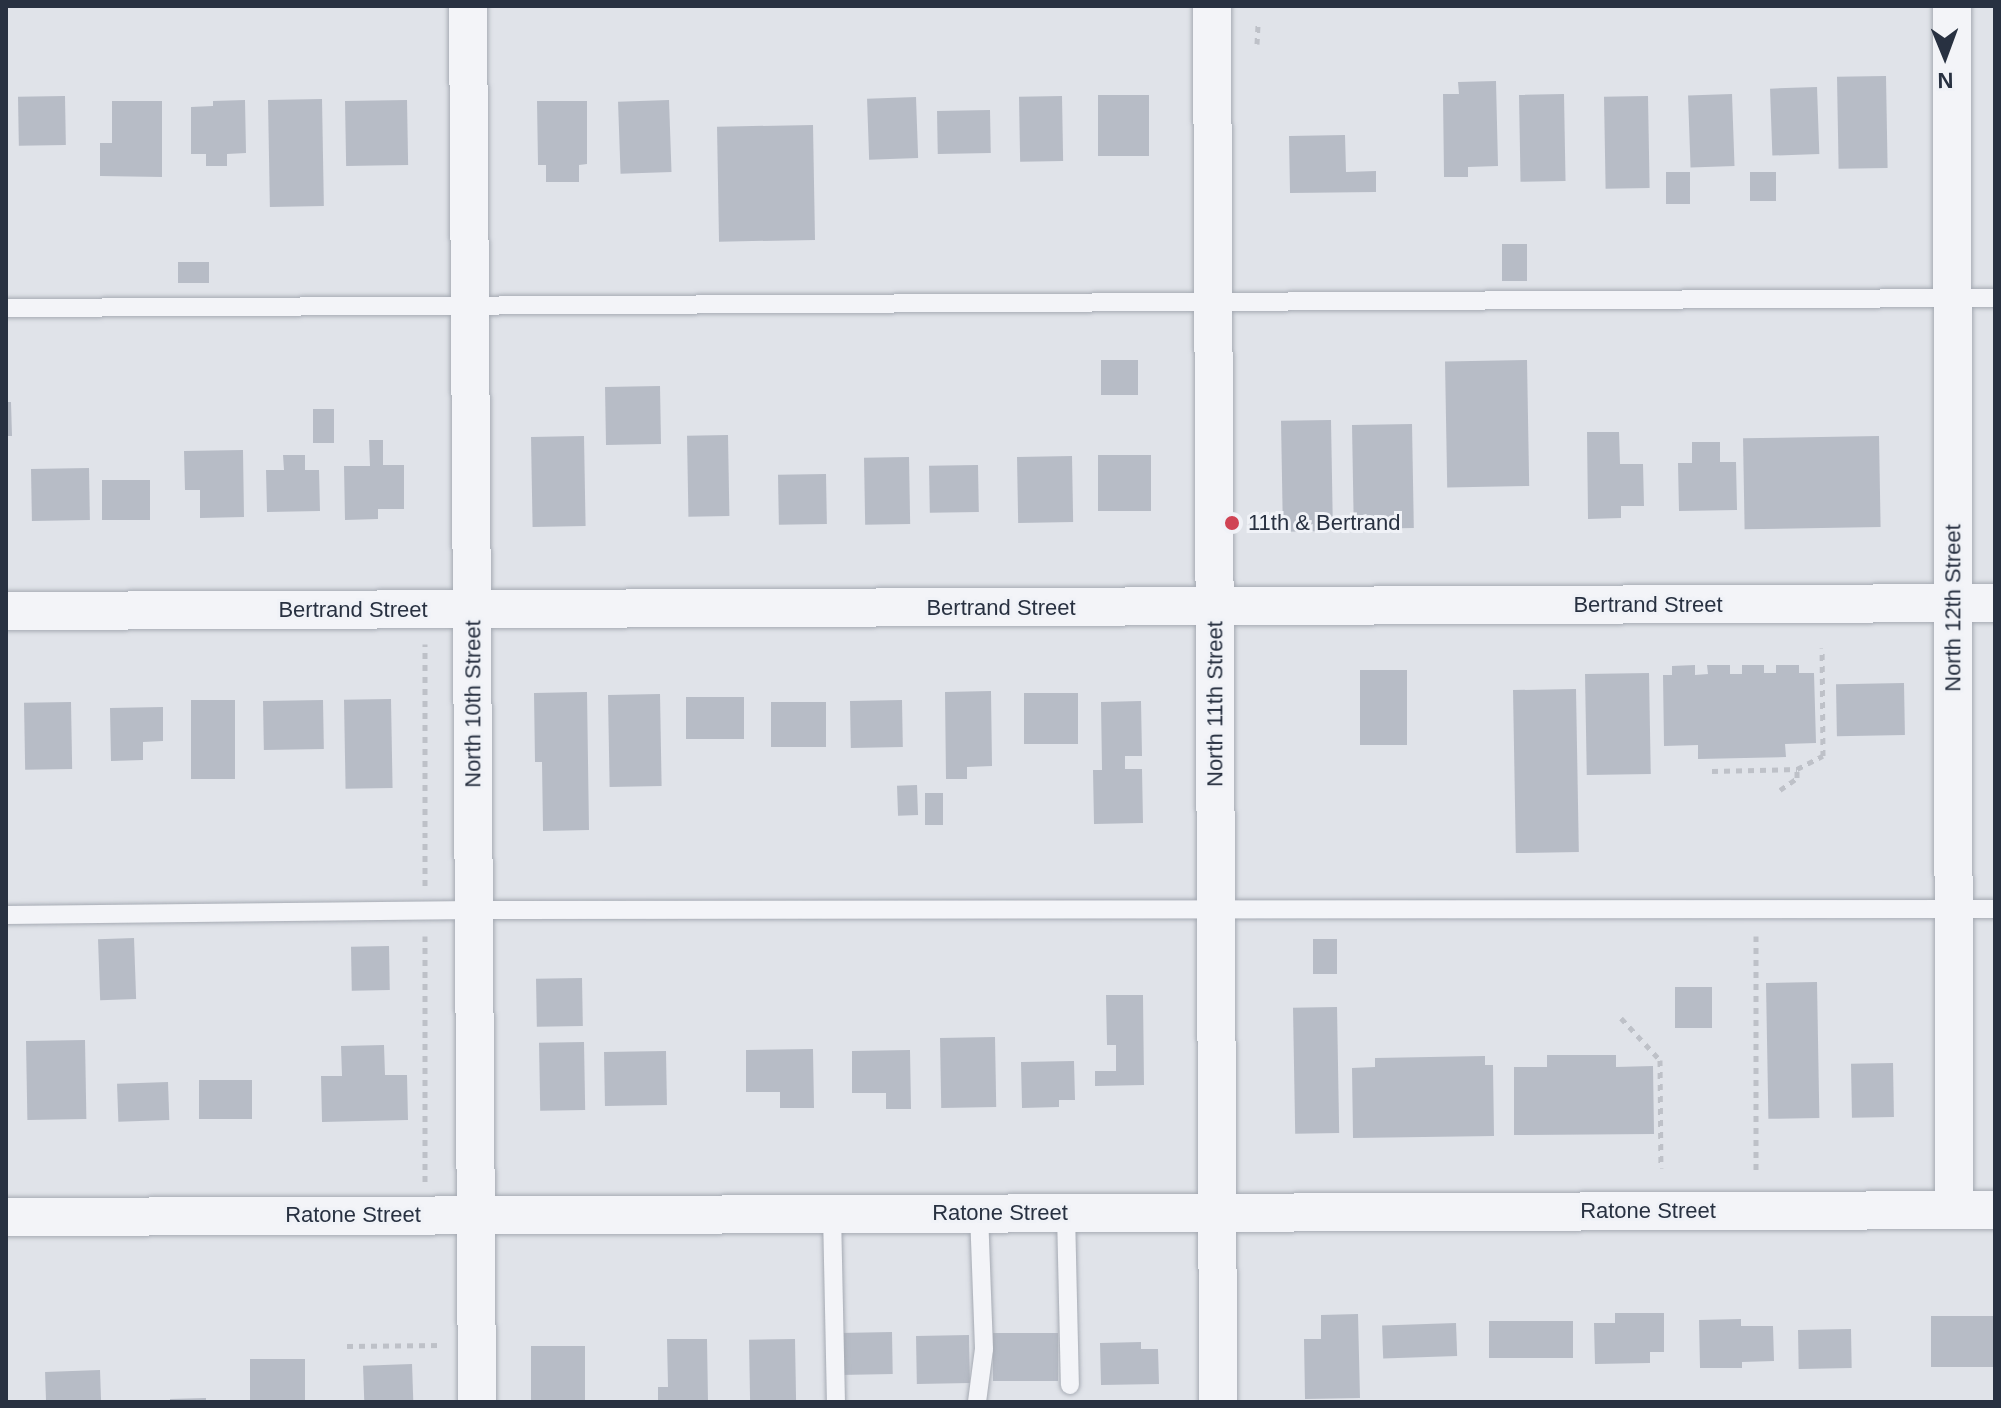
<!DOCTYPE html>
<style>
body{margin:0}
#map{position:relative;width:2001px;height:1408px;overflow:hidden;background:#e0e3e9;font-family:Helvetica,sans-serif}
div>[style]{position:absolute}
.building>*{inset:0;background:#b7bcc6;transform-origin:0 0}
.path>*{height:5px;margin-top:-2.5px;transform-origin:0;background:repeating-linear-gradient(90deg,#bec1c8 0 6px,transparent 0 12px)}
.roads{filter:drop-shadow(0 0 2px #a5aab3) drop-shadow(0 0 2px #a5aab3)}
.service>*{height:18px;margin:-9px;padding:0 9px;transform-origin:9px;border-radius:9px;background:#f3f4f8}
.minor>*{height:38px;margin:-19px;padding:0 19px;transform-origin:19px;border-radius:19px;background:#f3f4f8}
.dots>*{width:22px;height:22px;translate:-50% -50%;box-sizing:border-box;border:4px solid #f0f2f7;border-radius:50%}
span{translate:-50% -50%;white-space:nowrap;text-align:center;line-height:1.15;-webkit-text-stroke:6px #f0f2f7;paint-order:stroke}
.poi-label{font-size:22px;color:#283141}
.left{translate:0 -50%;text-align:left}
.street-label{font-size:22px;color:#283141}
.frame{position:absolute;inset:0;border:8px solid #283141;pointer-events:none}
.north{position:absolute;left:1905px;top:16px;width:80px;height:80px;-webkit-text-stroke:6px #f0f2f7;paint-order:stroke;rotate:179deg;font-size:22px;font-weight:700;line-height:32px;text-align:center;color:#283141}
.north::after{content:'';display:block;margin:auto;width:28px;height:36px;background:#283141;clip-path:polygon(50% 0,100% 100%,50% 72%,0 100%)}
</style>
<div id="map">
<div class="building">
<div style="left:1886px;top:76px;width:92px;height:49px;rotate:89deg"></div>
<div style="clip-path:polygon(1496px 81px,1498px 166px,1468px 167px,1468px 177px,1444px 177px,1443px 94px,1459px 94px,1458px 82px)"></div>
<div style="left:1817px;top:87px;width:67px;height:47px;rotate:88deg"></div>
<div style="left:1564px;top:94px;width:87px;height:45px;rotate:89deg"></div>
<div style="left:1732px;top:94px;width:72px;height:44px;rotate:88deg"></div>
<div style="left:1098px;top:95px;width:51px;height:61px"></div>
<div style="left:65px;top:96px;width:49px;height:47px;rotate:89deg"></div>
<div style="left:1062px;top:96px;width:65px;height:43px;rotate:89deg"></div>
<div style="left:1648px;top:96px;width:92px;height:44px;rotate:89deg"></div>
<div style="left:916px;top:97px;width:61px;height:49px;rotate:88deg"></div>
<div style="left:322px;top:99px;width:107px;height:54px;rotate:89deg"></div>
<div style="clip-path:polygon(245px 100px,246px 153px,227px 154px,227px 166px,206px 166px,206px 154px,191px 154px,191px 107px,213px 106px,213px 101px)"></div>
<div style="left:407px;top:100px;width:65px;height:62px;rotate:89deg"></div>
<div style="left:669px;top:100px;width:72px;height:51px;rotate:88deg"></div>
<div style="clip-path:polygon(112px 101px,162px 101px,162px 177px,100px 176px,100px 143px,112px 143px)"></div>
<div style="clip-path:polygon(537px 101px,587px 101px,587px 164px,579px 165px,579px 182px,546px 182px,546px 165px,538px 165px)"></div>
<div style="left:990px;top:110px;width:43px;height:53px;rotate:89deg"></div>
<div style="left:813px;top:125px;width:115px;height:96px;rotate:89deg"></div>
<div style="clip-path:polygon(1345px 135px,1346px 172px,1376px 171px,1376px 192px,1290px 193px,1289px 136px)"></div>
<div style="left:1690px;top:172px;width:32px;height:24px;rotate:90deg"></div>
<div style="left:1750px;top:172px;width:26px;height:29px"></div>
<div style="left:1502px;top:244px;width:25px;height:37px"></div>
<div style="left:178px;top:262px;width:31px;height:21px"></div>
<div style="left:1138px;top:360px;width:35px;height:37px;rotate:90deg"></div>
<div style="left:1527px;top:360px;width:126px;height:82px;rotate:89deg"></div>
<div style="left:660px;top:386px;width:58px;height:55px;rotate:89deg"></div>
<div style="clip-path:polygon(6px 402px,11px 402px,12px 436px,6px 436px)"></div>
<div style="left:313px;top:409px;width:21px;height:34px"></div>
<div style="left:1331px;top:420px;width:111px;height:50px;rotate:89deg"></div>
<div style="left:1412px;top:424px;width:104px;height:60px;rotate:89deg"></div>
<div style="clip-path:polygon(1587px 432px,1619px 432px,1620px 464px,1643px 464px,1644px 506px,1621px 506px,1621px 518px,1588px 519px)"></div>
<div style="left:728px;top:435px;width:81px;height:41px;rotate:89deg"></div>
<div style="left:584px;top:436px;width:90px;height:53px;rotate:89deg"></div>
<div style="left:1879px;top:436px;width:91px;height:136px;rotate:89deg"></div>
<div style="clip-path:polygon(369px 440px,383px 440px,383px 465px,404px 465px,404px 509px,378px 509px,378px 519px,345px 520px,344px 466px,370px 466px)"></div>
<div style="clip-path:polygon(1692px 442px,1720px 442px,1720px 462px,1736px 462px,1737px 510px,1679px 511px,1678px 463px,1692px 463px)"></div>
<div style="clip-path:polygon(243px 450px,244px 517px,200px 518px,200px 490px,185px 490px,184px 451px)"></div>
<div style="clip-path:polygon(283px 455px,305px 455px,305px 470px,319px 470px,320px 511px,267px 512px,266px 470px,284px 470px)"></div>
<div style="left:1151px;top:455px;width:56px;height:53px;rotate:90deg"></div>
<div style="left:1072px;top:456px;width:66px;height:55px;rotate:89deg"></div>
<div style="left:909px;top:457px;width:67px;height:45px;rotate:89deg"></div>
<div style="left:978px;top:465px;width:47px;height:49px;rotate:89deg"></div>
<div style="left:89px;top:468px;width:52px;height:58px;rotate:89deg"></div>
<div style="left:826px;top:474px;width:50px;height:48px;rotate:89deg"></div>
<div style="left:102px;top:480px;width:48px;height:40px"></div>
<div style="clip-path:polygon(1695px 665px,1695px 675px,1708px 674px,1707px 665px,1730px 665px,1730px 674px,1742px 674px,1742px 665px,1764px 665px,1764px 673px,1776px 673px,1776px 665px,1799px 665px,1799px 673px,1814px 673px,1816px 743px,1785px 744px,1786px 757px,1698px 759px,1698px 745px,1664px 746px,1663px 675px,1672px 675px,1672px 666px)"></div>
<div style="left:1360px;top:670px;width:47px;height:75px"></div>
<div style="left:1649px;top:673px;width:101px;height:64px;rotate:89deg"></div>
<div style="left:1904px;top:683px;width:52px;height:68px;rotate:89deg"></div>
<div style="left:1576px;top:689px;width:163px;height:63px;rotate:89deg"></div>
<div style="clip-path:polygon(991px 691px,992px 766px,967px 767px,967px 779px,946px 779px,945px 692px)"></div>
<div style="clip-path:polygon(587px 692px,589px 830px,543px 831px,542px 762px,535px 762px,534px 693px)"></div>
<div style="left:1024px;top:693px;width:54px;height:51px"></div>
<div style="left:660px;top:694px;width:92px;height:52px;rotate:89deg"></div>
<div style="left:744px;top:697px;width:42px;height:58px;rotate:90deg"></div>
<div style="left:391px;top:699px;width:89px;height:47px;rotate:89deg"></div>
<div style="left:191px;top:700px;width:44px;height:79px"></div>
<div style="left:323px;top:700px;width:49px;height:60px;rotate:89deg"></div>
<div style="left:902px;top:700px;width:47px;height:52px;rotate:89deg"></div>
<div style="clip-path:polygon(1141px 701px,1142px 756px,1125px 756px,1125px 769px,1142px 769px,1143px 823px,1094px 824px,1093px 770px,1102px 770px,1101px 702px)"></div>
<div style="left:71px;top:702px;width:67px;height:47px;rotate:89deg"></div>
<div style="left:826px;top:702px;width:45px;height:55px;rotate:90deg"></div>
<div style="clip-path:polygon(163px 707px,163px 741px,143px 742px,143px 760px,111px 761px,110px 708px)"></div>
<div style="left:917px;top:785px;width:30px;height:20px;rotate:88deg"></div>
<div style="left:925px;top:793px;width:18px;height:32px"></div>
<div style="left:134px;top:938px;width:61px;height:36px;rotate:88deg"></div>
<div style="left:1337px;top:939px;width:35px;height:24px;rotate:90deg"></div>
<div style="left:389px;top:946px;width:44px;height:38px;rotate:89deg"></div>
<div style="left:582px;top:978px;width:48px;height:46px;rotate:89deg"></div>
<div style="left:1817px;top:982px;width:136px;height:51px;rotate:89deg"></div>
<div style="left:1712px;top:987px;width:41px;height:37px;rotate:90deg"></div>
<div style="clip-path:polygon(1106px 995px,1143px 995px,1144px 1085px,1095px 1086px,1095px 1071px,1116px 1071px,1116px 1045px,1107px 1045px)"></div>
<div style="left:1337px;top:1007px;width:126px;height:44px;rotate:89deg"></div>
<div style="left:995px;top:1037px;width:70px;height:55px;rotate:89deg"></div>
<div style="left:85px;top:1040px;width:79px;height:59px;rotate:89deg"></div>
<div style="left:584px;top:1042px;width:68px;height:45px;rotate:89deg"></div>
<div style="clip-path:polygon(384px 1045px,385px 1075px,407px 1075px,408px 1120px,322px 1122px,321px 1076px,342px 1076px,341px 1046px)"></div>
<div style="clip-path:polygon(813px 1049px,814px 1108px,780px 1108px,780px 1092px,746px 1092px,746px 1050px)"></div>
<div style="clip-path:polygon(910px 1050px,911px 1109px,886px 1109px,886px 1093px,852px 1093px,852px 1051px)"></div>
<div style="left:666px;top:1051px;width:54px;height:62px;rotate:89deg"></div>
<div style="clip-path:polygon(1547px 1055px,1616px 1055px,1616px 1067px,1653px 1066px,1654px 1134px,1514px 1135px,1514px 1067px,1547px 1067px)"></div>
<div style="clip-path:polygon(1485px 1056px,1485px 1065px,1493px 1065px,1494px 1136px,1353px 1138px,1352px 1068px,1375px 1067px,1375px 1058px)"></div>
<div style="clip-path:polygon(1074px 1061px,1075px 1100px,1059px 1100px,1059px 1107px,1022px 1108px,1021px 1062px)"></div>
<div style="left:1893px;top:1063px;width:54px;height:42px;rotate:89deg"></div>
<div style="left:252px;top:1080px;width:39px;height:53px;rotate:90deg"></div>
<div style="left:168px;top:1082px;width:38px;height:51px;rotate:88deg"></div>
<div style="clip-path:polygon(1615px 1313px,1664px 1313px,1664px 1352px,1650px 1352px,1650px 1363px,1595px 1364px,1594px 1323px,1615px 1323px)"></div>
<div style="clip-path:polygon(1358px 1314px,1360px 1398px,1305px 1399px,1304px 1339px,1321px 1339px,1321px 1315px)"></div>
<div style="left:1995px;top:1316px;width:51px;height:64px;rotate:90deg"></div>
<div style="clip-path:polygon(1741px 1319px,1741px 1326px,1773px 1326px,1774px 1361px,1742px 1362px,1742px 1368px,1700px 1368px,1699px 1320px)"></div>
<div style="left:1573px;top:1321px;width:37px;height:84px;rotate:90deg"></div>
<div style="left:1456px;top:1323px;width:33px;height:74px;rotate:88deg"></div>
<div style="left:1851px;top:1329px;width:39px;height:53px;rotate:89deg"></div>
<div style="left:892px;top:1332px;width:42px;height:53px;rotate:89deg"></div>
<div style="left:1058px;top:1333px;width:48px;height:65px;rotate:90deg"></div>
<div style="left:969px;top:1335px;width:48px;height:53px;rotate:89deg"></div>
<div style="clip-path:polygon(667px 1339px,707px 1339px,708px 1402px,658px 1402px,658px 1387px,668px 1387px)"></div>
<div style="left:795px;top:1339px;width:63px;height:46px;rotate:89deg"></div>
<div style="clip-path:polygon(1141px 1342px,1141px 1349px,1158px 1349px,1159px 1384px,1101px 1385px,1100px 1343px)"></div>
<div style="left:531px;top:1346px;width:54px;height:56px"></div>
<div style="left:305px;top:1359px;width:43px;height:55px;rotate:90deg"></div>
<div style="left:412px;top:1364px;width:38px;height:49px;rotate:88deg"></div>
<div style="left:100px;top:1370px;width:32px;height:55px;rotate:88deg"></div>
<div style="clip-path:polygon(206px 1398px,206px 1402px,170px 1402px,170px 1399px)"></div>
</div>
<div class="path">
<div style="left:1257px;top:44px;width:21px;rotate:-87deg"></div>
<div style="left:1712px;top:771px;width:85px;rotate:-1.3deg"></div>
<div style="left:1780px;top:790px;width:21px;rotate:-35deg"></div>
<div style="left:1797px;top:778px;width:9px;rotate:-90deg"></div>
<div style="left:1797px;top:769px;width:29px;rotate:-27deg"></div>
<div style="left:1823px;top:756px;width:108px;rotate:-90.5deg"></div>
<div style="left:425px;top:886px;width:242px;rotate:-90deg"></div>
<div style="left:425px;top:936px;width:246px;rotate:90deg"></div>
<div style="left:1756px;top:936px;width:238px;rotate:90deg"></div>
<div style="left:1621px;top:1018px;width:57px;rotate:47.1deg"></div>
<div style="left:1660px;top:1060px;width:108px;rotate:89.5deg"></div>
<div style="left:347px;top:1346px;width:95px;rotate:-0.6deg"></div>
</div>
<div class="roads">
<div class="service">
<div style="left:6px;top:308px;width:1989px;rotate:-0.29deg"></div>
<div style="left:6px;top:915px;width:468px;rotate:-0.6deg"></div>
<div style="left:474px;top:910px;width:1521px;rotate:-0.04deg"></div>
<div style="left:832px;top:1213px;width:189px;rotate:88.8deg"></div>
<div style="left:1066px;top:1213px;width:172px;rotate:88.7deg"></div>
<div style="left:977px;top:1402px;width:53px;rotate:-82.5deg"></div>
<div style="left:984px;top:1349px;width:136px;rotate:-92.1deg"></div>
</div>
<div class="minor">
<div style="left:468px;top:6px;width:1396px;rotate:89.63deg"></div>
<div style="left:1212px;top:6px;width:1396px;rotate:89.75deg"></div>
<div style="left:1952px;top:6px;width:1204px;rotate:89.9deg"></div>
<div style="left:6px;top:611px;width:1989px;rotate:-0.23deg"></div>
<div style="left:6px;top:1217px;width:1989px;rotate:-0.2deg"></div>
</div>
</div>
<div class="dots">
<div style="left:1232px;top:523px;background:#d04354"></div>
</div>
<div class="poi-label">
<span class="left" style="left:1248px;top:523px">11th &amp; Bertrand</span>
</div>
<div class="street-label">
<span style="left:1648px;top:605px">Bertrand Street</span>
<span style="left:1001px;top:608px">Bertrand Street</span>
<span style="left:1953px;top:608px;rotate:-90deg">North 12th Street</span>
<span style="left:353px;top:610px">Bertrand Street</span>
<span style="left:473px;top:704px;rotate:-90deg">North 10th Street</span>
<span style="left:1215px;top:704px;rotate:-90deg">North 11th Street</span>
<span style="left:1648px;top:1211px">Ratone Street</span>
<span style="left:1000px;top:1213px">Ratone Street</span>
<span style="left:353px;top:1215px">Ratone Street</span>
</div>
<div class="frame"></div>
<div class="north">N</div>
</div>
